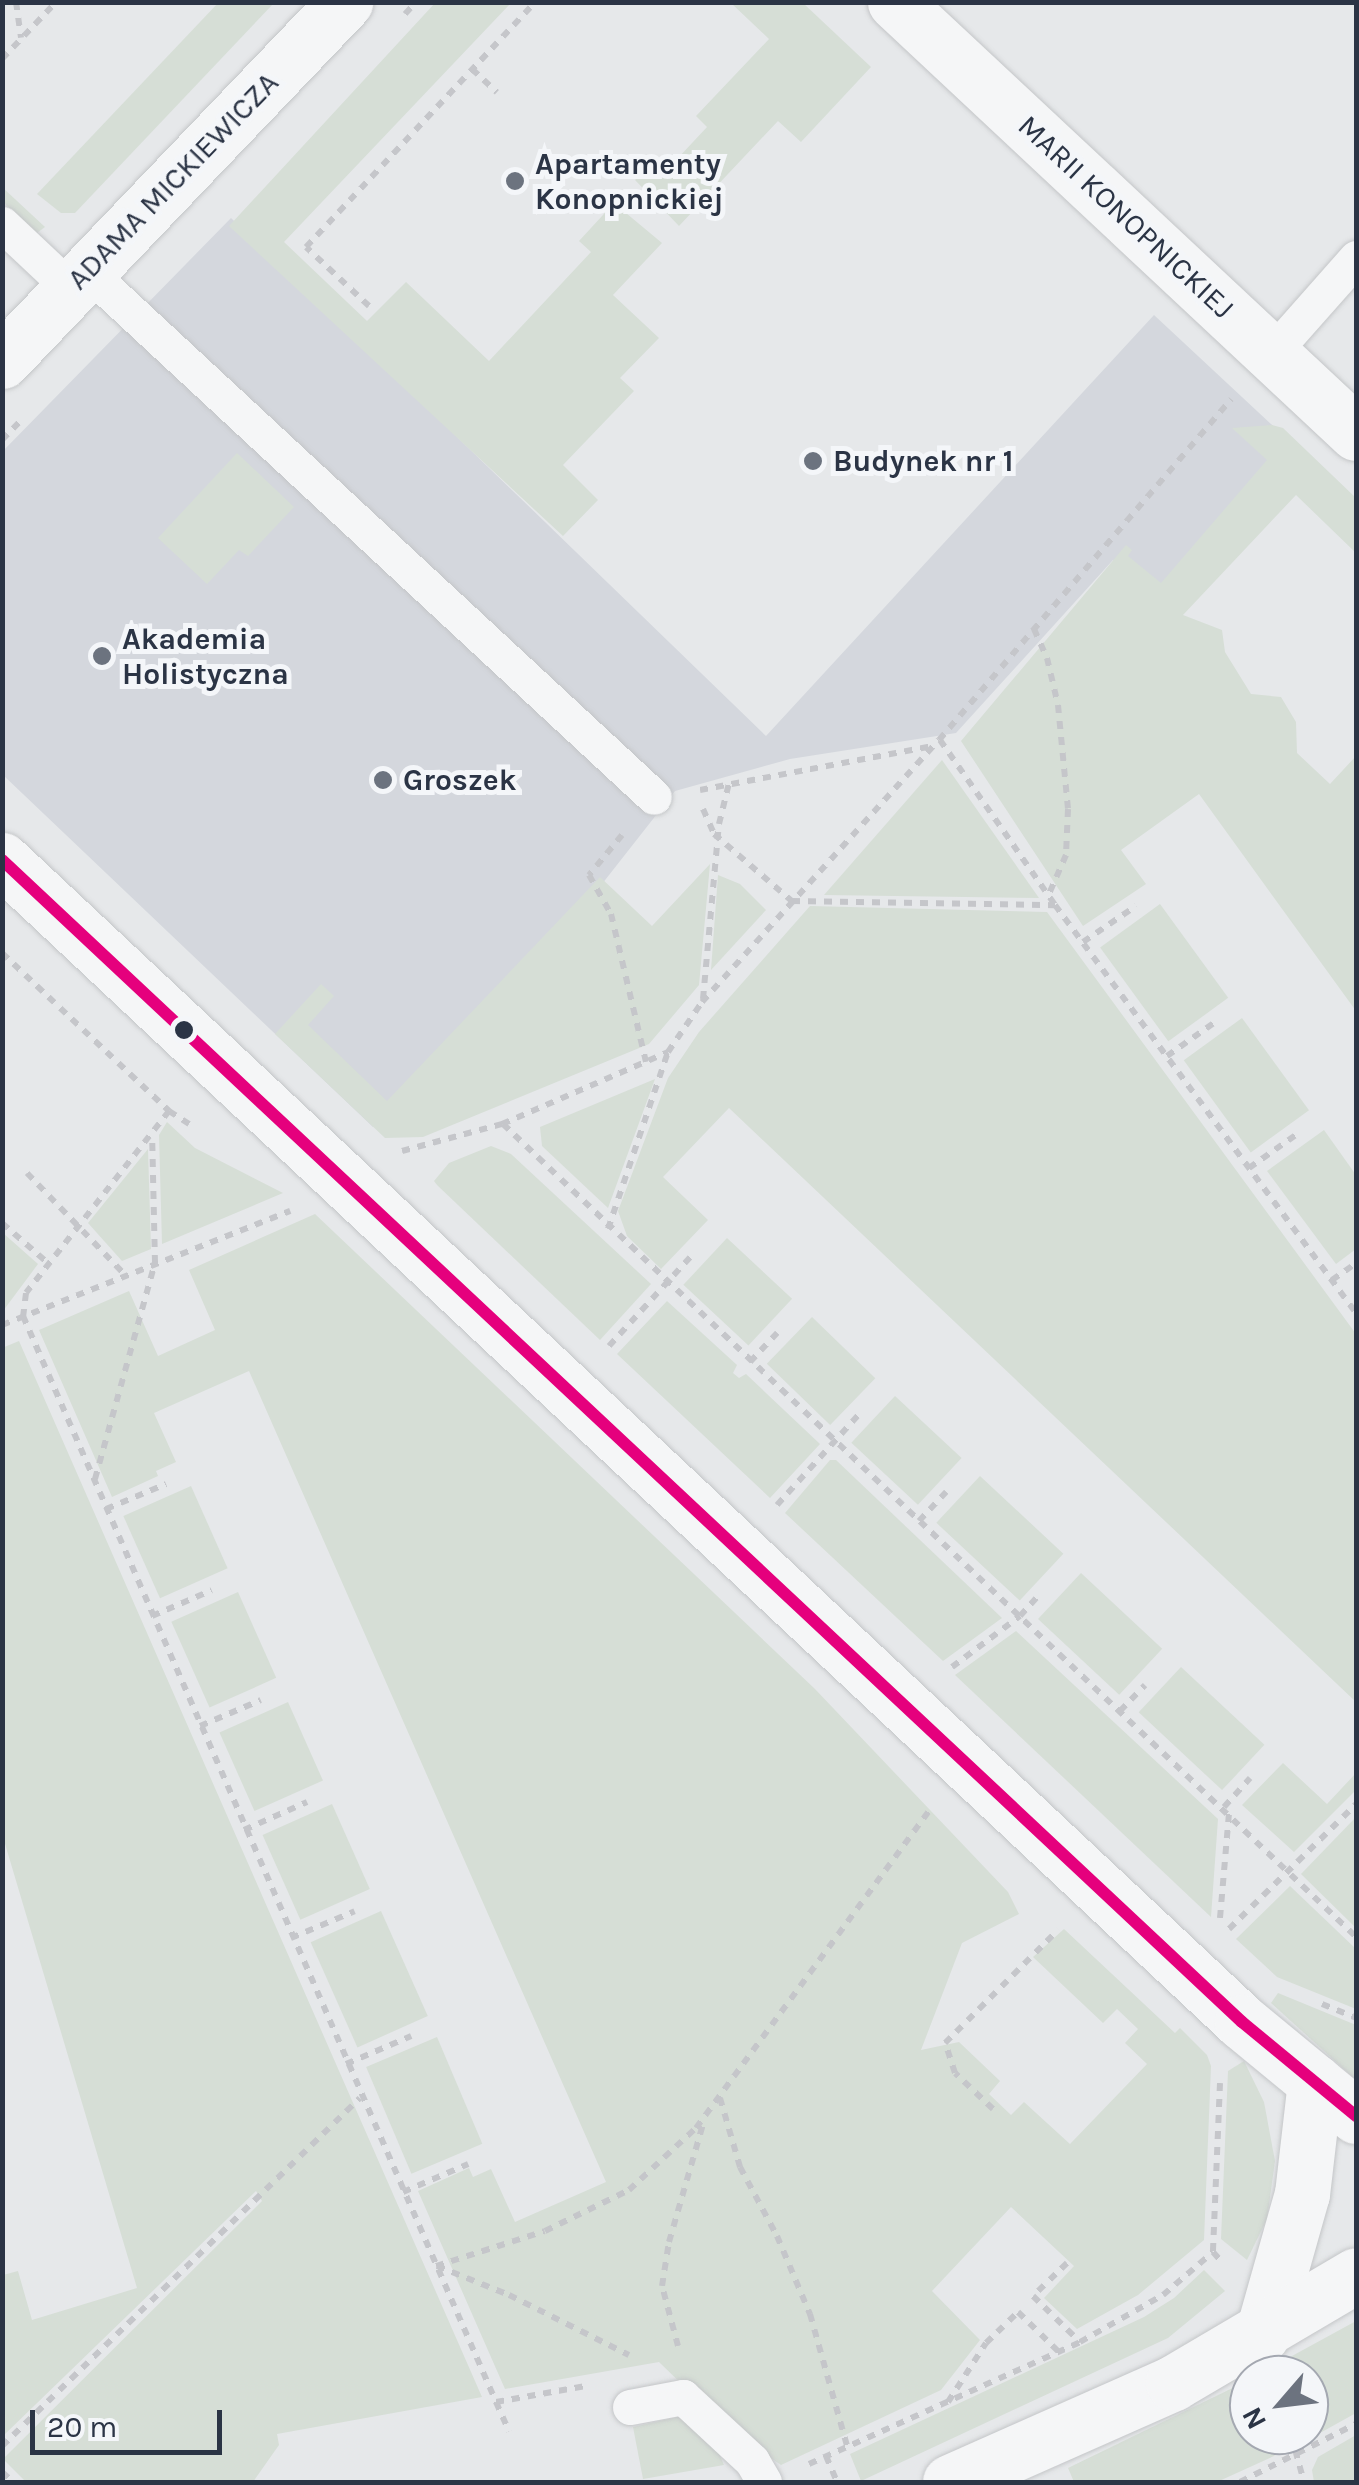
<!DOCTYPE html>
<style>
body{margin:0}
#map{position:relative;width:1359px;height:2485px;overflow:hidden;background:#e6e8ea;font-family:Karla,sans-serif}
div>[style]{position:absolute}
.built>*{inset:0;background:#d4d7dd}
.green>*{inset:0;background:#d6ded6;transform-origin:0 0}
.path>*{height:6px;margin-top:-3px;transform-origin:0;background:repeating-linear-gradient(90deg,#c5c6ca 0 8px,transparent 0 16px)}
.roads{filter:drop-shadow(0 0 2px #c4c6c8) drop-shadow(0 0 2px #c4c6c8)}
.service>*{height:35px;margin:-17.5px;padding:0 17.5px;transform-origin:17.5px;border-radius:17.5px;background:#f5f6f7}
.minor>*{height:55px;margin:-27.5px;padding:0 27.5px;transform-origin:27.5px;border-radius:27.5px;background:#f5f6f7}
.tertiary>*{height:55px;margin:-27.5px;padding:0 27.5px;transform-origin:27.5px;border-radius:27.5px;background:#f5f6f7}
.bus-1>*{height:12px;margin:-6px;padding:0 6px;transform-origin:6px;border-radius:6px;background:#e5007d}
.dots>*{width:28px;height:28px;translate:-50% -50%;box-sizing:border-box;border:5px solid #f4f6f9;border-radius:50%}
span{translate:-50% -50%;white-space:nowrap;text-align:center;line-height:1.15;-webkit-text-stroke:10px #f4f6f9;paint-order:stroke}
.poi-label{font-size:30px;color:#2b3445;font-weight:700}
.left{translate:0 -50%;text-align:left}
.street-label{font-size:30px;color:#2b3445}
.frame{position:absolute;inset:0;border:5px solid #2b3445;pointer-events:none}
.north{position:absolute;left:1229px;top:2355px;width:100px;height:100px;box-sizing:border-box;background:#f4f6f9;border:2px solid #a4a8b1;border-radius:50%;rotate:242deg;font-size:28px;font-weight:700;line-height:40px;text-align:center;color:#2b3445}
.north::after{content:'';display:block;margin:auto;width:35px;height:45px;background:#6c737f;clip-path:polygon(50% 0,100% 100%,50% 72%,0 100%)}
.scale{position:absolute;left:30px;top:2410px;width:192px;height:45px;box-sizing:border-box;border:5px solid #2b3445;border-top:0;padding-left:12px;font-size:30px;line-height:35px;white-space:nowrap;color:#2b3445;-webkit-text-stroke:8px #f4f6f9;paint-order:stroke}
</style>
<div id="map">
<div class="built">
<div style="clip-path:polygon(231px 218px,766px 736px,1154px 315px,1301px 452px,1161px 604px,1113px 560px,956px 733px,790px 759px,675px 791px,602px 884px,373px 1127px,3px 775px,2px 452px)"></div>
</div>
<div class="green">
<div style="clip-path:polygon(218px 3px,274px 3px,75px 213px,61px 213px,37px 194px)"></div>
<div style="clip-path:polygon(435px 3px,511px 3px,284px 242px,367px 321px,406px 282px,489px 361px,591px 252px,579px 241px,614px 203px,662px 243px,613px 295px,659px 338px,620px 378px,634px 391px,563px 465px,598px 500px,563px 536px,229px 226px)"></div>
<div style="clip-path:polygon(731px 3px,803px 3px,871px 67px,801px 142px,778px 121px,679px 226px,635px 180px,652px 163px,664px 173px,707px 127px,696px 116px,769px 39px)"></div>
<div style="clip-path:polygon(2px 187px,45px 227px,37px 233px,3px 202px)"></div>
<div style="clip-path:polygon(1272px 425px,1283px 428px,1356px 498px,1356px 553px,1296px 495px,1183px 615px,1222px 630px,1225px 652px,1251px 694px,1281px 697px,1296px 722px,1297px 753px,1330px 784px,1356px 756px,1356px 1011px,1199px 794px,1121px 850px,1146px 884px,1083px 926px,961px 741px,1126px 545px,1132px 550px,1128px 556px,1161px 583px,1267px 460px,1232px 428px)"></div>
<div style="clip-path:polygon(237px 453px,294px 507px,248px 556px,239px 550px,207px 584px,158px 538px)"></div>
<div style="clip-path:polygon(942px 760px,1039px 898px,824px 895px)"></div>
<div style="clip-path:polygon(710px 864px,699px 985px,649px 1044px,423px 1137px,385px 1138px,275px 1034px,321px 984px,334px 996px,308px 1025px,387px 1101px,600px 877px,652px 926px)"></div>
<div style="clip-path:polygon(718px 875px,740px 884px,766px 910px,711px 970px)"></div>
<div style="left:1160px;top:904px;width:116px;height:74px;rotate:54deg"></div>
<div style="clip-path:polygon(810px 906px,1047px 912px,1356px 1334px,1356px 1702px,729px 1108px,663px 1177px,708px 1220px,661px 1269px,627px 1236px,618px 1211px,668px 1078px,699px 1032px)"></div>
<div style="left:1242px;top:1018px;width:114px;height:72px;rotate:54deg"></div>
<div style="clip-path:polygon(655px 1079px,608px 1208px,542px 1146px,540px 1127px)"></div>
<div style="clip-path:polygon(167px 1122px,195px 1148px,283px 1193px,162px 1244px,159px 1135px)"></div>
<div style="clip-path:polygon(1324px 1130px,1356px 1175px,1356px 1249px,1336px 1264px,1267px 1171px)"></div>
<div style="clip-path:polygon(491px 1146px,511px 1154px,651px 1284px,600px 1340px,437px 1185px,434px 1181px,449px 1163px)"></div>
<div style="clip-path:polygon(148px 1149px,151px 1249px,122px 1261px,88px 1223px)"></div>
<div style="clip-path:polygon(315px 1214px,815px 1689px,1008px 1892px,1019px 1914px,962px 1943px,921px 2050px,959px 2042px,1000px 2081px,989px 2094px,1011px 2115px,1024px 2102px,1070px 2144px,1147px 2064px,1125px 2043px,1138px 2029px,1117px 2009px,1103px 2023px,1033px 1957px,1064px 1929px,1175px 2033px,1180px 2028px,1207px 2055px,1211px 2066px,1204px 2240px,1138px 2295px,1077px 2329px,1044px 2298px,1074px 2266px,1011px 2207px,932px 2291px,980px 2340px,941px 2390px,781px 2465px,725px 2426px,659px 2362px,505px 2389px,418px 2191px,469px 2168px,473px 2177px,491px 2169px,515px 2222px,606px 2182px,249px 1371px,154px 1413px,176px 1462px,156px 1471px,158px 1476px,112px 1497px,39px 1330px,129px 1291px,158px 1356px,215px 1330px,189px 1270px)"></div>
<div style="clip-path:polygon(3px 1233px,38px 1264px,3px 1311px,2px 1311px)"></div>
<div style="left:727px;top:1238px;width:89px;height:64px;rotate:43deg"></div>
<div style="clip-path:polygon(667px 1301px,737px 1365px,733px 1373px,739px 1378px,746px 1374px,820px 1444px,770px 1498px,617px 1354px)"></div>
<div style="left:812px;top:1317px;width:88px;height:65px;rotate:44deg"></div>
<div style="clip-path:polygon(19px 1341px,482px 2397px,277px 2434px,279px 2445px,253px 2482px,26px 2482px,3px 2459px,262px 2201px,256px 2191px,3px 2436px,3px 2275px,18px 2271px,32px 2320px,137px 2288px,3px 1837px,2px 1348px)"></div>
<div style="left:895px;top:1396px;width:91px;height:64px;rotate:43deg"></div>
<div style="clip-path:polygon(830px 1460px,836px 1460px,1002px 1618px,943px 1661px,785px 1513px)"></div>
<div style="left:980px;top:1476px;width:114px;height:64px;rotate:43deg"></div>
<div style="left:191px;top:1486px;width:90px;height:74px;rotate:66deg"></div>
<div style="left:1081px;top:1573px;width:111px;height:63px;rotate:43deg"></div>
<div style="left:238px;top:1592px;width:94px;height:73px;rotate:66deg"></div>
<div style="clip-path:polygon(1016px 1631px,1218px 1819px,1211px 1917px,955px 1675px)"></div>
<div style="left:1181px;top:1667px;width:114px;height:62px;rotate:43deg"></div>
<div style="left:288px;top:1702px;width:86px;height:75px;rotate:66deg"></div>
<div style="clip-path:polygon(1283px 1763px,1327px 1804px,1356px 1773px,1356px 1790px,1294px 1852px,1242px 1805px)"></div>
<div style="left:332px;top:1804px;width:93px;height:76px;rotate:66deg"></div>
<div style="clip-path:polygon(1356px 1817px,1356px 1928px,1301px 1874px)"></div>
<div style="clip-path:polygon(1290px 1886px,1356px 1949px,1356px 2009px,1277px 1977px,1236px 1939px)"></div>
<div style="left:381px;top:1911px;width:115px;height:77px;rotate:66deg"></div>
<div style="clip-path:polygon(1278px 1993px,1356px 2025px,1356px 2080px,1271px 2003px)"></div>
<div style="left:437px;top:2037px;width:116px;height:77px;rotate:67deg"></div>
<div style="clip-path:polygon(1244px 2061px,1264px 2102px,1275px 2161px,1267px 2219px,1247px 2260px,1221px 2239px,1228px 2071px)"></div>
<div style="clip-path:polygon(1204px 2270px,1225px 2291px,1168px 2338px,861px 2481px,850px 2454px,1144px 2317px,1174px 2298px)"></div>
<div style="clip-path:polygon(1356px 2321px,1356px 2413px,1320px 2433px,1309px 2433px,1309px 2375px,1286px 2375px,1281px 2362px)"></div>
<div style="clip-path:polygon(1249px 2380px,1249px 2435px,1282px 2435px,1283px 2446px,1274px 2456px,1217px 2482px,1074px 2482px,1068px 2468px)"></div>
<div style="clip-path:polygon(682px 2416px,717px 2449px,724px 2465px,643px 2479px,633px 2427px)"></div>
<div style="clip-path:polygon(1356px 2435px,1356px 2482px,1314px 2482px,1312px 2470px,1318px 2457px)"></div>
</div>
<div class="path">
<div style="left:16px;top:2px;width:36px;rotate:82deg"></div>
<div style="left:405px;top:14px;width:16px;rotate:-47deg"></div>
<div style="left:2px;top:59px;width:79px;rotate:-46.5deg"></div>
<div style="left:472px;top:69px;width:34px;rotate:43deg"></div>
<div style="left:369px;top:306px;width:86px;rotate:-136.9deg"></div>
<div style="left:306px;top:247px;width:335px;rotate:-46.9deg"></div>
<div style="left:2px;top:440px;width:29px;rotate:-46deg"></div>
<div style="left:1034px;top:629px;width:32px;rotate:66deg"></div>
<div style="left:1047px;top:658px;width:48px;rotate:76.8deg"></div>
<div style="left:1058px;top:705px;width:104px;rotate:84.5deg"></div>
<div style="left:1068px;top:809px;width:46px;rotate:92.5deg"></div>
<div style="left:1066px;top:855px;width:43px;rotate:113.6deg"></div>
<div style="left:940px;top:740px;width:201px;rotate:55.1deg"></div>
<div style="left:1055px;top:905px;width:507px;rotate:53.58deg"></div>
<div style="left:700px;top:790px;width:237px;rotate:-10.7deg"></div>
<div style="left:703px;top:809px;width:27px;rotate:66deg"></div>
<div style="left:714px;top:834px;width:103px;rotate:40.7deg"></div>
<div style="left:792px;top:901px;width:263px;rotate:0.9deg"></div>
<div style="left:622px;top:835px;width:52px;rotate:129.5deg"></div>
<div style="left:589px;top:875px;width:45px;rotate:60.6deg"></div>
<div style="left:611px;top:914px;width:152px;rotate:76.7deg"></div>
<div style="left:1083px;top:942px;width:64px;rotate:-34.2deg"></div>
<div style="left:2px;top:953px;width:230px;rotate:43.4deg"></div>
<div style="left:169px;top:1111px;width:24px;rotate:33deg"></div>
<div style="left:703px;top:999px;width:176px;rotate:-84.8deg"></div>
<div style="left:719px;top:824px;width:42px;rotate:-76.3deg"></div>
<div style="left:1167px;top:1056px;width:62px;rotate:-35.2deg"></div>
<div style="left:169px;top:1111px;width:231px;rotate:128.2deg"></div>
<div style="left:26px;top:1293px;width:23px;rotate:97deg"></div>
<div style="left:23px;top:1316px;width:1185px;rotate:66.46deg"></div>
<div style="left:496px;top:2402px;width:91px;rotate:-10.1deg"></div>
<div style="left:503px;top:1124px;width:1178px;rotate:43.62deg"></div>
<div style="left:402px;top:1151px;width:104px;rotate:-15.1deg"></div>
<div style="left:502px;top:1124px;width:181px;rotate:-23.4deg"></div>
<div style="left:668px;top:1052px;width:60px;rotate:-55.8deg"></div>
<div style="left:702px;top:1002px;width:353px;rotate:-47.9deg"></div>
<div style="left:939px;top:740px;width:449px;rotate:-49.4deg"></div>
<div style="left:1249px;top:1168px;width:62px;rotate:-35.2deg"></div>
<div style="left:27px;top:1173px;width:141px;rotate:46.1deg"></div>
<div style="left:2px;top:1223px;width:62px;rotate:41.1deg"></div>
<div style="left:608px;top:1229px;width:187px;rotate:-71.3deg"></div>
<div style="left:1332px;top:1280px;width:29px;rotate:-35deg"></div>
<div style="left:2px;top:1325px;width:310px;rotate:-21.6deg"></div>
<div style="left:609px;top:1346px;width:123px;rotate:-47.6deg"></div>
<div style="left:750px;top:1362px;width:40px;rotate:-47deg"></div>
<div style="left:95px;top:1479px;width:224px;rotate:-74.5deg"></div>
<div style="left:155px;top:1263px;width:128px;rotate:-91.3deg"></div>
<div style="left:777px;top:1505px;width:124px;rotate:-47.9deg"></div>
<div style="left:106px;top:1509px;width:65px;rotate:-22.6deg"></div>
<div style="left:919px;top:1521px;width:40px;rotate:-47deg"></div>
<div style="left:152px;top:1616px;width:65px;rotate:-23.4deg"></div>
<div style="left:952px;top:1667px;width:85px;rotate:-36.9deg"></div>
<div style="left:1020px;top:1616px;width:28px;rotate:-48deg"></div>
<div style="left:1120px;top:1711px;width:36px;rotate:-46deg"></div>
<div style="left:200px;top:1726px;width:66px;rotate:-23.1deg"></div>
<div style="left:1224px;top:1807px;width:39px;rotate:-48deg"></div>
<div style="left:244px;top:1830px;width:69px;rotate:-24deg"></div>
<div style="left:1220px;top:1918px;width:106px;rotate:-85.1deg"></div>
<div style="left:1229px;top:1929px;width:178px;rotate:-44.5deg"></div>
<div style="left:291px;top:1938px;width:69px;rotate:-22.9deg"></div>
<div style="left:1322px;top:2004px;width:37px;rotate:22deg"></div>
<div style="left:346px;top:2064px;width:71px;rotate:-23.3deg"></div>
<div style="left:1220px;top:2083px;width:169px;rotate:92.4deg"></div>
<div style="left:1213px;top:2252px;width:13px;rotate:48deg"></div>
<div style="left:720px;top:2098px;width:72px;rotate:73.8deg"></div>
<div style="left:740px;top:2167px;width:78px;rotate:61.8deg"></div>
<div style="left:777px;top:2236px;width:85px;rotate:67.1deg"></div>
<div style="left:810px;top:2314px;width:137px;rotate:74.3deg"></div>
<div style="left:993px;top:2109px;width:52px;rotate:-136.5deg"></div>
<div style="left:955px;top:2073px;width:32px;rotate:-108deg"></div>
<div style="left:945px;top:2043px;width:160px;rotate:-45deg"></div>
<div style="left:403px;top:2192px;width:71px;rotate:-23.3deg"></div>
<div style="left:1067px;top:2263px;width:47px;rotate:135.9deg"></div>
<div style="left:1033px;top:2296px;width:66px;rotate:44.4deg"></div>
<div style="left:436px;top:2266px;width:114px;rotate:-17.8deg"></div>
<div style="left:545px;top:2231px;width:93px;rotate:-26deg"></div>
<div style="left:629px;top:2190px;width:91px;rotate:-42.8deg"></div>
<div style="left:696px;top:2128px;width:395px;rotate:-53.7deg"></div>
<div style="left:437px;top:2266px;width:78px;rotate:21.9deg"></div>
<div style="left:509px;top:2295px;width:134px;rotate:26.6deg"></div>
<div style="left:678px;top:2346px;width:62px;rotate:-104.9deg"></div>
<div style="left:662px;top:2286px;width:45px;rotate:-81deg"></div>
<div style="left:669px;top:2242px;width:126px;rotate:-73.9deg"></div>
<div style="left:496px;top:2402px;width:32px;rotate:66deg"></div>
<div style="left:948px;top:2402px;width:70px;rotate:-57.2deg"></div>
<div style="left:986px;top:2343px;width:45px;rotate:-44.1deg"></div>
<div style="left:1018px;top:2312px;width:57px;rotate:44.3deg"></div>
<div style="left:1291px;top:2435px;width:49px;rotate:74.5deg"></div>
<div style="left:2px;top:2446px;width:499px;rotate:-44.2deg"></div>
<div style="left:826px;top:2456px;width:28px;rotate:67deg"></div>
<div style="left:809px;top:2464px;width:297px;rotate:-24.2deg"></div>
<div style="left:1080px;top:2342px;width:95px;rotate:-29.5deg"></div>
<div style="left:1163px;top:2295px;width:66px;rotate:-40.7deg"></div>
<div style="left:2px;top:2472px;width:15px;rotate:42deg"></div>
<div style="left:1240px;top:2482px;width:130px;rotate:-26.6deg"></div>
</div>
<div class="roads">
<div class="service">
<div style="left:2px;top:224px;width:93px;rotate:43.3deg"></div>
<div style="left:87px;top:271px;width:773px;rotate:42.85deg"></div>
<div style="left:1272px;top:353px;width:127px;rotate:-48.5deg"></div>
<div style="left:630px;top:2407px;width:54px;rotate:-10.7deg"></div>
<div style="left:683px;top:2397px;width:94px;rotate:42.8deg"></div>
<div style="left:752px;top:2461px;width:24px;rotate:60deg"></div>
</div>
<div class="minor">
<div style="left:895px;top:2px;width:631px;rotate:43.07deg"></div>
<div style="left:2px;top:361px;width:497px;rotate:-46.3deg"></div>
<div style="left:2px;top:860px;width:1699px;rotate:43.14deg"></div>
<div style="left:1242px;top:2022px;width:148px;rotate:39.5deg"></div>
<div style="left:1262px;top:2335px;width:147px;rotate:-74.2deg"></div>
<div style="left:1302px;top:2194px;width:113px;rotate:-83.4deg"></div>
</div>
<div class="tertiary">
<div style="left:950px;top:2482px;width:244px;rotate:-23.9deg"></div>
<div style="left:1173px;top:2383px;width:212px;rotate:-30.5deg"></div>
</div>
</div>
<div class="bus-1">
<div style="left:2px;top:860px;width:1699px;rotate:43.14deg"></div>
<div style="left:1242px;top:2022px;width:148px;rotate:39.5deg"></div>
</div>
<div class="dots">
<div style="left:515px;top:181px;background:#6c737f"></div>
<div style="left:813px;top:461px;background:#6c737f"></div>
<div style="left:102px;top:656px;background:#6c737f"></div>
<div style="left:383px;top:780px;background:#6c737f"></div>
<div style="left:184px;top:1030px;background:#2b3445"></div>
</div>
<div class="poi-label">
<span class="left" style="left:535px;top:181px">Apartamenty<br>Konopnickiej</span>
<span class="left" style="left:833px;top:461px">Budynek nr 1</span>
<span class="left" style="left:122px;top:656px">Akademia<br>Holistyczna</span>
<span class="left" style="left:403px;top:780px">Groszek</span>
</div>
<div class="street-label">
<span style="left:173px;top:181px;rotate:-46deg">ADAMA MICKIEWICZA</span>
<span style="left:1126px;top:217px;rotate:43deg">MARII KONOPNICKIEJ</span>
</div>
<div class="frame"></div>
<div class="north">N</div>
<div class="scale">20 m</div>
</div>
